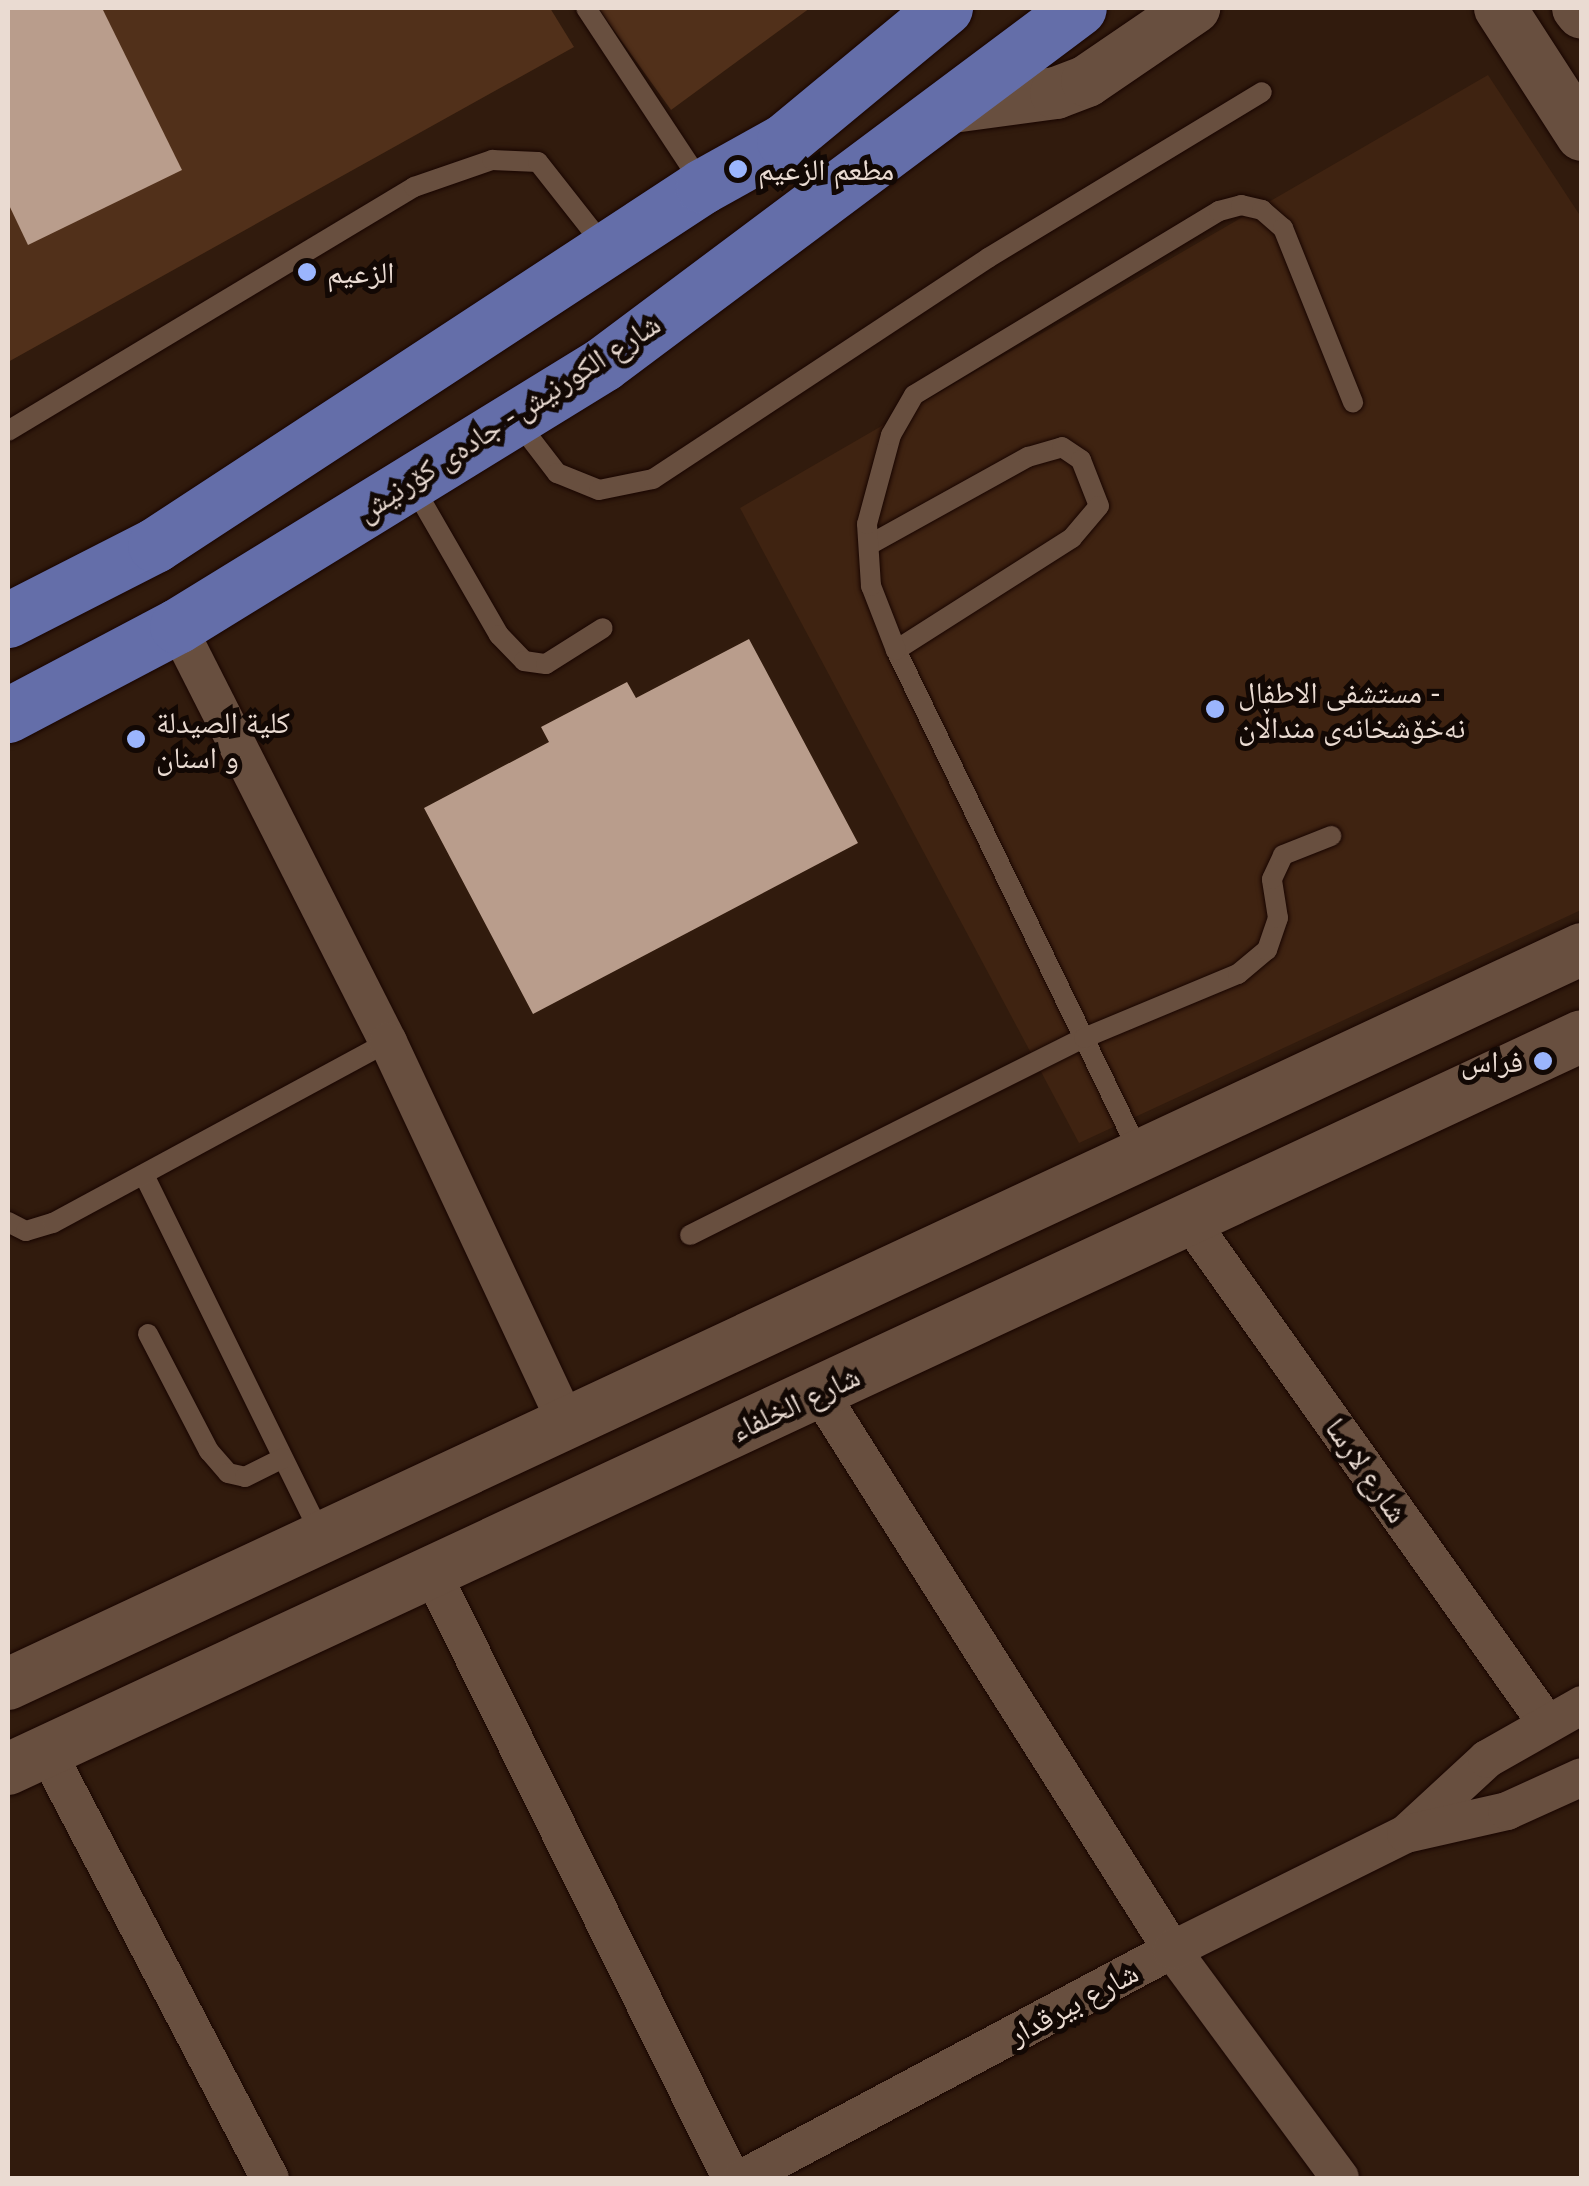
<!DOCTYPE html>
<meta charset="utf-8">
<style>
body{margin:0}
#map{position:relative;width:1589px;height:2186px;overflow:hidden;background:#311b0d;font-family:"PT Sans","Noto Naskh Arabic",sans-serif}
div>[style]{position:absolute}
.built>*{inset:0;background:#3f2311}
.green>*{inset:0;background:#51301a}
.building>*{inset:0;background:#b99d8c}
.roads{filter:drop-shadow(0 0 2px #180500) drop-shadow(0 0 2px #180500)}
.lane>*{height:20px;margin:-10px;padding:0 10px;transform-origin:10px;border-radius:10px;background:#684f3f}
.street>*{height:38px;margin:-19px;padding:0 19px;transform-origin:19px;border-radius:19px;background:#684f3f}
.secondary>*{height:52px;margin:-26px;padding:0 26px;transform-origin:26px;border-radius:26px;background:#684f3f}
.primary>*{height:55px;margin:-27.5px;padding:0 27.5px;transform-origin:27.5px;border-radius:27.5px;background:#646ea9}
.dots>*{width:28px;height:28px;translate:-50% -50%;box-sizing:border-box;border:5px solid #120804;border-radius:50%}
span{translate:-50% -50%;white-space:nowrap;text-align:center;line-height:1.15;-webkit-text-stroke:10px #120804;paint-order:stroke}
.poi-label{font-size:30px;color:#eadbd2}
.left{translate:0 -50%;text-align:left}
.right{translate:-100% -50%;text-align:right}
.street-label{font-size:30px;color:#eadbd2}
.frame{position:absolute;inset:0;border:10px solid #eadbd2;pointer-events:none}
</style>
<div id="map">
<div class="built">
<div style="clip-path:polygon(1488px 75px,1581px 217px,1581px 910px,1079px 1143px,740px 508px)"></div>
</div>
<div class="green">
<div style="clip-path:polygon(8px 8px,550px 8px,574px 47px,8px 362px)"></div>
<div style="clip-path:polygon(598px 8px,810px 8px,671px 110px)"></div>
</div>
<div class="building">
<div style="clip-path:polygon(8px 8px,102px 8px,182px 170px,28px 245px,8px 203px)"></div>
<div style="clip-path:polygon(749px 639px,858px 843px,533px 1014px,424px 808px,549px 742px,541px 727px,627px 682px,636px 698px)"></div>
</div>
<div class="roads">
<div class="lane">
<div style="left:586px;top:8px;width:211px;rotate:56.6deg"></div>
<div style="left:517px;top:421px;width:66px;rotate:52.4deg"></div>
<div style="left:557px;top:473px;width:45px;rotate:22deg"></div>
<div style="left:599px;top:490px;width:55px;rotate:-11.5deg"></div>
<div style="left:653px;top:479px;width:401px;rotate:-33.4deg"></div>
<div style="left:988px;top:258px;width:320px;rotate:-31.2deg"></div>
<div style="left:8px;top:431px;width:474px;rotate:-31deg"></div>
<div style="left:414px;top:187px;width:83px;rotate:-19.1deg"></div>
<div style="left:492px;top:160px;width:46px;rotate:2.5deg"></div>
<div style="left:538px;top:162px;width:108px;rotate:51.8deg"></div>
<div style="left:413px;top:486px;width:172px;rotate:60deg"></div>
<div style="left:499px;top:635px;width:36px;rotate:46deg"></div>
<div style="left:524px;top:661px;width:22px;rotate:8deg"></div>
<div style="left:546px;top:664px;width:67px;rotate:-32.3deg"></div>
<div style="left:869px;top:545px;width:182px;rotate:-29deg"></div>
<div style="left:1028px;top:457px;width:35px;rotate:-16deg"></div>
<div style="left:1062px;top:447px;width:23px;rotate:34deg"></div>
<div style="left:1081px;top:460px;width:49px;rotate:68.6deg"></div>
<div style="left:1099px;top:506px;width:42px;rotate:130.2deg"></div>
<div style="left:1072px;top:538px;width:209px;rotate:147.5deg"></div>
<div style="left:1139px;top:1152px;width:558px;rotate:-115.83deg"></div>
<div style="left:896px;top:650px;width:69px;rotate:-111.3deg"></div>
<div style="left:871px;top:586px;width:62px;rotate:-93.7deg"></div>
<div style="left:867px;top:524px;width:92px;rotate:-74.9deg"></div>
<div style="left:891px;top:435px;width:46px;rotate:-60.1deg"></div>
<div style="left:914px;top:395px;width:356px;rotate:-31.1deg"></div>
<div style="left:1219px;top:211px;width:23px;rotate:-15deg"></div>
<div style="left:1241px;top:205px;width:22px;rotate:13deg"></div>
<div style="left:1262px;top:210px;width:28px;rotate:41deg"></div>
<div style="left:1283px;top:228px;width:188px;rotate:68.1deg"></div>
<div style="left:144px;top:1175px;width:401px;rotate:63.8deg"></div>
<div style="left:8px;top:1222px;width:20px;rotate:27deg"></div>
<div style="left:26px;top:1231px;width:28px;rotate:-17deg"></div>
<div style="left:53px;top:1223px;width:381px;rotate:-28.4deg"></div>
<div style="left:690px;top:1235px;width:441px;rotate:-26.6deg"></div>
<div style="left:1084px;top:1038px;width:167px;rotate:-22.6deg"></div>
<div style="left:1238px;top:974px;width:38px;rotate:-40deg"></div>
<div style="left:1267px;top:950px;width:34px;rotate:-71deg"></div>
<div style="left:1278px;top:918px;width:39px;rotate:-99deg"></div>
<div style="left:1272px;top:879px;width:26px;rotate:-65deg"></div>
<div style="left:1283px;top:855px;width:52px;rotate:-21.6deg"></div>
<div style="left:148px;top:1334px;width:132px;rotate:62.5deg"></div>
<div style="left:209px;top:1451px;width:29px;rotate:49deg"></div>
<div style="left:228px;top:1473px;width:17px;rotate:13deg"></div>
<div style="left:245px;top:1477px;width:42px;rotate:-26.6deg"></div>
</div>
<div class="street">
<div style="left:177px;top:626px;width:466px;rotate:63.1deg"></div>
<div style="left:388px;top:1042px;width:416px;rotate:64.9deg"></div>
<div style="left:1189px;top:1220px;width:615px;rotate:54.6deg"></div>
<div style="left:819px;top:1392px;width:660px;rotate:57.68deg"></div>
<div style="left:1172px;top:1950px;width:283px;rotate:53.6deg"></div>
<div style="left:431px;top:1571px;width:677px;rotate:63.7deg"></div>
<div style="left:46px;top:1750px;width:483px;rotate:62.4deg"></div>
<div style="left:1408px;top:1832px;width:108px;rotate:-42.7deg"></div>
<div style="left:1487px;top:1759px;width:109px;rotate:-29.6deg"></div>
<div style="left:743px;top:2178px;width:486px;rotate:-28deg"></div>
<div style="left:1172px;top:1950px;width:261px;rotate:-26.4deg"></div>
<div style="left:1406px;top:1834px;width:104px;rotate:-12.8deg"></div>
<div style="left:1507px;top:1811px;width:82px;rotate:-24.4deg"></div>
</div>
<div class="secondary">
<div style="left:1500px;top:8px;width:151px;rotate:57.2deg"></div>
<div style="left:1578px;top:8px;width:6px;rotate:51deg"></div>
<div style="left:945px;top:108px;width:112px;rotate:-7.7deg"></div>
<div style="left:1056px;top:93px;width:33px;rotate:-21deg"></div>
<div style="left:1087px;top:81px;width:130px;rotate:-34.3deg"></div>
<div style="left:8px;top:1684px;width:1737px;rotate:-25.03deg"></div>
<div style="left:8px;top:1769px;width:1736px;rotate:-24.97deg"></div>
</div>
<div class="primary">
<div style="left:8px;top:620px;width:165px;rotate:-27deg"></div>
<div style="left:155px;top:545px;width:655px;rotate:-33.23deg"></div>
<div style="left:703px;top:186px;width:93px;rotate:-29.1deg"></div>
<div style="left:784px;top:141px;width:209px;rotate:-39.6deg"></div>
<div style="left:8px;top:715px;width:191px;rotate:-27.8deg"></div>
<div style="left:177px;top:626px;width:500px;rotate:-31.59deg"></div>
<div style="left:603px;top:364px;width:594px;rotate:-36.79deg"></div>
</div>
</div>
<div class="dots">
<div style="left:738px;top:169px;background:#9bb5fd"></div>
<div style="left:307px;top:272px;background:#9bb5fd"></div>
<div style="left:1215px;top:709px;background:#9bb5fd"></div>
<div style="left:136px;top:739px;background:#9bb5fd"></div>
<div style="left:1543px;top:1061px;background:#9bb5fd"></div>
</div>
<div class="poi-label">
<span class="left" style="left:758px;top:169px">مطعم الزعيم</span>
<span class="left" style="left:327px;top:272px">الزعيم</span>
<span class="left" style="left:1238px;top:709px">مستشفى الاطفال -<br>نەخۆشخانەی منداڵان</span>
<span class="left" style="left:156px;top:739px">كلية الصيدلة<br>و اسنان</span>
<span class="right" style="left:1523px;top:1061px">فراس</span>
</div>
<div class="street-label">
<span style="left:508px;top:417px;rotate:-33deg">شارع الكورنيش - جادەی کۆرنیش</span>
<span style="left:795px;top:1403px;rotate:-25deg">شارع الخلفاء</span>
<span style="left:1367px;top:1470px;rotate:55deg">شارع لارسا</span>
<span style="left:1073px;top:2003px;rotate:-28deg">شارع بيرقدار</span>
</div>
<div class="frame"></div>
</div>
